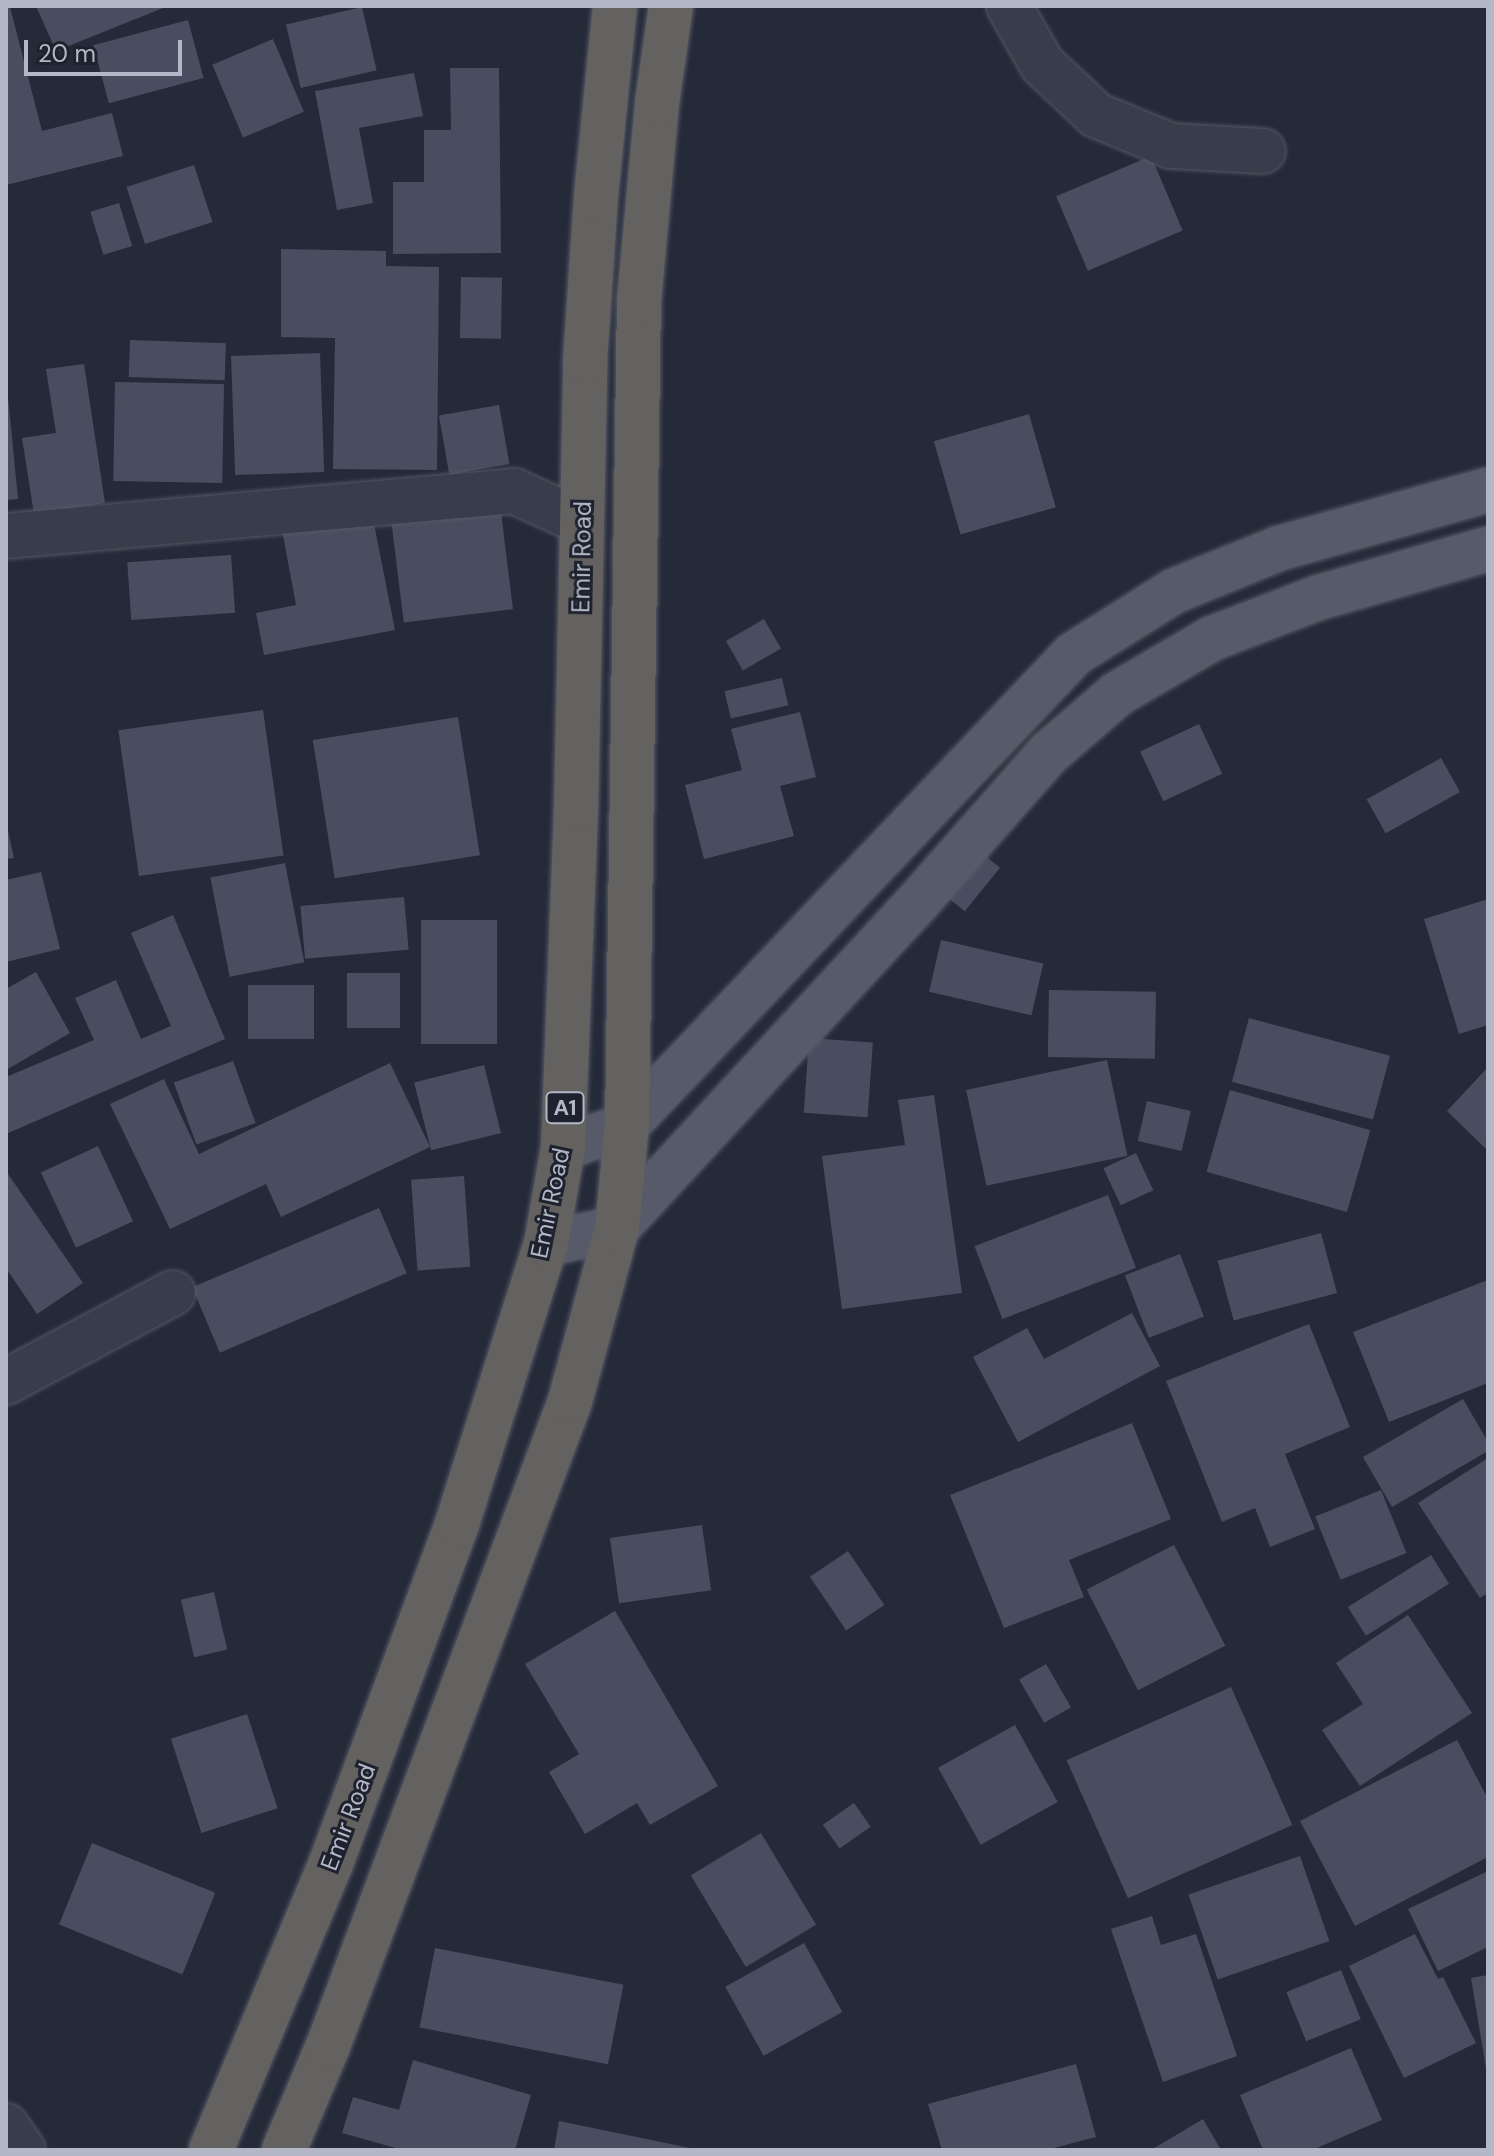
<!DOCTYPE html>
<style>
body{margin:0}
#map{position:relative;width:1494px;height:2156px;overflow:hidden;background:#252a39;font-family:"DM Sans",sans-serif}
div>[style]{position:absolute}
.building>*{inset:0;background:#4a4d5f;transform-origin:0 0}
.roads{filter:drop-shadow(0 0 2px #545764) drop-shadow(0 0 2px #545764)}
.minor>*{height:44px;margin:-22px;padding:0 22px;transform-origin:22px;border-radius:22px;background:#393c4a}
.tertiary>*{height:44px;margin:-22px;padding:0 22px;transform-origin:22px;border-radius:22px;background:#393c4a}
.primary>*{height:44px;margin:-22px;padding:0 22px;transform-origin:22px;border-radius:22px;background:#575b69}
.trunk>*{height:44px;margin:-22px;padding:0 22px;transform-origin:22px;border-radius:22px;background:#636260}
span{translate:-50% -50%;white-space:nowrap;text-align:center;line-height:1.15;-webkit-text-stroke:6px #1e222e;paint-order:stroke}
.shield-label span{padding:2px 6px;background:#1e222e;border:2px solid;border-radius:6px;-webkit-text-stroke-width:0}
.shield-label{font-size:22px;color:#b4b7c5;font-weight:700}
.street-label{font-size:24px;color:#b4b7c5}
.frame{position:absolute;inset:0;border:8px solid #b4b7c5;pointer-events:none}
.scale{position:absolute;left:24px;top:40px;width:158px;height:36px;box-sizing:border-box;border:4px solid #b4b7c5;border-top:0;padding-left:10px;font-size:24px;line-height:28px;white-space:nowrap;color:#b4b7c5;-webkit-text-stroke:6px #1e222e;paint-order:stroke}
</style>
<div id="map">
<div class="building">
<div style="clip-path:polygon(36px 6px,168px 6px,56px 51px)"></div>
<div style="clip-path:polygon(10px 7px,42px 131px,112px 113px,123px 156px,6px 185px,6px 8px)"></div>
<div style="left:362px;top:7px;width:65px;height:78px;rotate:77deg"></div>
<div style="left:188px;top:20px;width:60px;height:98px;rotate:75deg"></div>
<div style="left:273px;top:39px;width:79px;height:66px;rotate:67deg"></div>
<div style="clip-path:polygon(450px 68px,499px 68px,501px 253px,393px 254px,393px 182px,424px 182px,424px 130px,451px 130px)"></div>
<div style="clip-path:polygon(414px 73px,423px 116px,359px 128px,373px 203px,337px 210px,315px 91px)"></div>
<div style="left:1151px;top:156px;width:81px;height:103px;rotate:67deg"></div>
<div style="left:194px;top:165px;width:60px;height:71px;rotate:72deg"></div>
<div style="left:119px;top:203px;width:45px;height:30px;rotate:73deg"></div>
<div style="clip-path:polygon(281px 249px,386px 251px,386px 266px,439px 267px,437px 470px,333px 469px,335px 338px,281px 337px)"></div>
<div style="left:461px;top:277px;width:41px;height:61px;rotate:1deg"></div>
<div style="left:130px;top:340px;width:96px;height:37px;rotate:2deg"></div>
<div style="left:320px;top:353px;width:119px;height:89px;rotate:88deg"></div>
<div style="clip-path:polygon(84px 364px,105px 503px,34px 514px,22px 438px,56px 433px,46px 369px)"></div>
<div style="clip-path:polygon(6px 376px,18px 499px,6px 500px)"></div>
<div style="left:115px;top:382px;width:109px;height:99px;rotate:1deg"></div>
<div style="left:499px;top:405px;width:60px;height:61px;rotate:80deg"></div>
<div style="left:1029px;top:414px;width:97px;height:99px;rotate:74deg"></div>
<div style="left:500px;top:504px;width:106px;height:110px;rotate:83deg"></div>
<div style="clip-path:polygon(372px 514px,395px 630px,264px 655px,256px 613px,296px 605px,282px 530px)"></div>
<div style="left:231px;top:555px;width:58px;height:104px;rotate:86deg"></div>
<div style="left:764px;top:619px;width:34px;height:44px;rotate:60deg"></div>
<div style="left:782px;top:678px;width:28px;height:59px;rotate:77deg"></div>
<div style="left:263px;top:710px;width:147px;height:146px;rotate:82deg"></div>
<div style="clip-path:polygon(800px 712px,816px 777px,780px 786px,794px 836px,704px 859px,685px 785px,742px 770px,731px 729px)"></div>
<div style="left:458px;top:717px;width:140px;height:147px;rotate:81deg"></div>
<div style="left:1199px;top:724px;width:55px;height:65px;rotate:65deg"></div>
<div style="left:1441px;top:758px;width:39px;height:85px;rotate:61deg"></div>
<div style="clip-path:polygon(6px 822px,14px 858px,6px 859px)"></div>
<div style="left:972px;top:845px;width:36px;height:56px;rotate:39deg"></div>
<div style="left:285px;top:863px;width:101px;height:76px;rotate:79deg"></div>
<div style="clip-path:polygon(41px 872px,60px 949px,6px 962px,6px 880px)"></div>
<div style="left:404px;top:897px;width:53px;height:104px;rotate:85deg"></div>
<div style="clip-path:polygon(1488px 899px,1488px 1025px,1459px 1034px,1424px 919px)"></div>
<div style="clip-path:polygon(173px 915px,225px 1039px,6px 1134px,6px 1077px,94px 1040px,75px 998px,116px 980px,141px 1039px,171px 1026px,131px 933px)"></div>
<div style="left:421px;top:920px;width:76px;height:124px"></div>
<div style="left:941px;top:940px;width:105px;height:53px;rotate:13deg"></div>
<div style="clip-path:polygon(36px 972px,70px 1033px,6px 1070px,6px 989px)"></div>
<div style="left:347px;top:973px;width:53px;height:55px"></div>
<div style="left:248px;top:985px;width:66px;height:54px"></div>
<div style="left:1049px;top:990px;width:107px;height:67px;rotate:1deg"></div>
<div style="left:1249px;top:1018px;width:146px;height:66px;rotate:15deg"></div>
<div style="left:809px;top:1038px;width:64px;height:75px;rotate:4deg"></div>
<div style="left:1107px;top:1060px;width:98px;height:144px;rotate:78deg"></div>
<div style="left:233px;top:1061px;width:66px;height:63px;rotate:70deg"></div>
<div style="clip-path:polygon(390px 1063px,430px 1147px,281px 1217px,266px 1184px,170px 1229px,110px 1104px,164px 1079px,199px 1154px)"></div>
<div style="left:484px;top:1065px;width:70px;height:72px;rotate:76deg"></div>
<div style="clip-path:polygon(1488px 1067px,1488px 1145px,1485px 1148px,1447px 1111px)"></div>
<div style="left:1230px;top:1090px;width:146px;height:85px;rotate:16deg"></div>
<div style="clip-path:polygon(934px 1095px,962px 1293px,842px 1309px,822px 1156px,905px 1145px,898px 1100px)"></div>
<div style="left:1147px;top:1101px;width:45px;height:41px;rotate:13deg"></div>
<div style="left:98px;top:1146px;width:83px;height:63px;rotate:65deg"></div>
<div style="left:1136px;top:1153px;width:41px;height:36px;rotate:65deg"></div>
<div style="clip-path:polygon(6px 1171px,83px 1283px,37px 1314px,6px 1268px)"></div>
<div style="left:464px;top:1176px;width:91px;height:53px;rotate:86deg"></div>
<div style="left:1108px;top:1195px;width:78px;height:143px;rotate:69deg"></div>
<div style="left:379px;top:1208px;width:71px;height:203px;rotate:67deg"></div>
<div style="left:1321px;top:1233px;width:62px;height:107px;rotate:75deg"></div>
<div style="left:1180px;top:1254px;width:67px;height:59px;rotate:69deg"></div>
<div style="clip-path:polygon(1488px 1280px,1488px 1383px,1389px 1422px,1353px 1332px)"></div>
<div style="clip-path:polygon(1132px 1313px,1160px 1366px,1018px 1442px,973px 1357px,1027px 1328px,1044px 1359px)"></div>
<div style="clip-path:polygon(1309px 1324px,1350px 1427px,1285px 1454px,1315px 1529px,1270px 1547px,1255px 1508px,1222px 1522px,1166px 1381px)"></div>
<div style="clip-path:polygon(1463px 1399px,1488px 1442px,1488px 1451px,1392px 1507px,1363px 1457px)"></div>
<div style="clip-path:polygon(1132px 1423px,1171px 1519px,1069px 1560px,1084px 1597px,1004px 1628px,950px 1495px)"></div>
<div style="clip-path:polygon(1488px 1458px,1488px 1593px,1480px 1598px,1418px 1503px)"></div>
<div style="left:1381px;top:1490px;width:68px;height:71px;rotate:68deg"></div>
<div style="left:702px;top:1525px;width:66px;height:93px;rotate:82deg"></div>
<div style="left:1174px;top:1545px;width:113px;height:98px;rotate:63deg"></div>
<div style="left:848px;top:1551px;width:65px;height:46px;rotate:56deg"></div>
<div style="left:1431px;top:1555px;width:34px;height:98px;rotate:58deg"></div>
<div style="left:214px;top:1592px;width:59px;height:34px;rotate:77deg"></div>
<div style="clip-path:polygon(615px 1611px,718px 1786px,650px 1825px,637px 1803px,585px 1834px,549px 1772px,579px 1754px,525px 1664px)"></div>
<div style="clip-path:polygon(1408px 1615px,1472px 1713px,1360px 1786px,1322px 1730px,1363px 1704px,1336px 1663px)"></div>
<div style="left:1046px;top:1664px;width:50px;height:31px;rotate:60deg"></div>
<div style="left:1231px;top:1687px;width:151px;height:180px;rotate:66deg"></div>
<div style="left:247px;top:1714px;width:99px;height:80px;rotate:72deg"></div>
<div style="left:1015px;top:1725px;width:88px;height:88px;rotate:61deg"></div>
<div style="clip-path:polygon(1457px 1740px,1488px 1799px,1488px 1857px,1355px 1926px,1300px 1821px)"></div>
<div style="left:854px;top:1803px;width:29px;height:38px;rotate:55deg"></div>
<div style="left:761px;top:1833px;width:107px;height:82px;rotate:59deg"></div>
<div style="left:92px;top:1843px;width:133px;height:88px;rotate:22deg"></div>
<div style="left:1300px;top:1856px;width:90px;height:118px;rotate:71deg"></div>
<div style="clip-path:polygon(1488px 1871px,1488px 1947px,1438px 1971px,1408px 1909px)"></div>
<div style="clip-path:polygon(1152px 1916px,1161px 1945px,1196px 1934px,1237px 2056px,1163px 2082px,1111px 1929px)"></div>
<div style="clip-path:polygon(1415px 1934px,1438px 1979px,1443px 1977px,1476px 2043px,1404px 2078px,1349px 1966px)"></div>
<div style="left:804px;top:1943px;width:79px;height:90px;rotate:61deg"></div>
<div style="left:435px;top:1948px;width:192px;height:81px;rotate:11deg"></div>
<div style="left:1341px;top:1970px;width:53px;height:59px;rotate:68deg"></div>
<div style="clip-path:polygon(1488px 1975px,1488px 2068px,1486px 2068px,1471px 1978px)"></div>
<div style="clip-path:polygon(1351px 2048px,1382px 2120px,1312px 2150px,1263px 2150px,1240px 2095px)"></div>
<div style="clip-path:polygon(413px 2060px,531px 2095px,515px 2150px,403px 2150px,342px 2133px,353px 2097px,399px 2110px)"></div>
<div style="clip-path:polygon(1076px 2064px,1096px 2137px,1046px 2150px,942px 2150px,928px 2104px)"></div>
<div style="clip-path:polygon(1203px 2119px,1221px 2150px,1151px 2150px)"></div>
<div style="clip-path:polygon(559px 2121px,695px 2149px,695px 2150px,554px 2150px)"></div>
</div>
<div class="roads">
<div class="minor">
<div style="left:1009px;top:6px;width:67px;rotate:60.4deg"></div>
<div style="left:1042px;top:64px;width:74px;rotate:43.4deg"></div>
<div style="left:1096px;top:115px;width:81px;rotate:22.5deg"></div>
<div style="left:1171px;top:146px;width:92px;rotate:3.1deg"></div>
<div style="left:6px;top:536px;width:510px;rotate:-5.06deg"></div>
<div style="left:514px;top:491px;width:75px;rotate:24.5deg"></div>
<div style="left:6px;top:1382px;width:189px;rotate:-28.1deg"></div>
</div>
<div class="tertiary">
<div style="left:6px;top:2126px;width:29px;rotate:55deg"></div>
</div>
<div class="primary">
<div style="left:563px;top:1148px;width:68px;rotate:-19.8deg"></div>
<div style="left:627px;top:1125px;width:649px;rotate:-46.5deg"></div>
<div style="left:1074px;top:654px;width:118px;rotate:-32.2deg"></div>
<div style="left:1174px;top:591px;width:114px;rotate:-22.1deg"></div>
<div style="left:1280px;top:548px;width:216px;rotate:-15.6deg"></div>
<div style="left:546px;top:1244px;width:73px;rotate:-12.7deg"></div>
<div style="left:617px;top:1228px;width:442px;rotate:-47.3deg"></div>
<div style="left:917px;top:903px;width:200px;rotate:-48.7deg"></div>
<div style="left:1049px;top:753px;width:90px;rotate:-40.9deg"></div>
<div style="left:1117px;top:694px;width:111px;rotate:-30.3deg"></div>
<div style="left:1213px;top:638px;width:111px;rotate:-21deg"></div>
<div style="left:1317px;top:598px;width:178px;rotate:-16deg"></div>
</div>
<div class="trunk">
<div style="left:211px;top:2150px;width:311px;rotate:-67.3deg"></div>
<div style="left:331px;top:1863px;width:362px;rotate:-69.6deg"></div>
<div style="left:457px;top:1524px;width:294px;rotate:-72.4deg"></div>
<div style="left:546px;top:1244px;width:97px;rotate:-80deg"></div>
<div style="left:563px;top:1148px;width:338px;rotate:-87.8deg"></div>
<div style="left:576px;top:810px;width:448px;rotate:-88.8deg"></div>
<div style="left:585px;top:362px;width:166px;rotate:-86.2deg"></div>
<div style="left:596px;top:196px;width:191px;rotate:-84.3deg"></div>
<div style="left:284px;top:2150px;width:113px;rotate:-67.1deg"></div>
<div style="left:328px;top:2046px;width:689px;rotate:-69.43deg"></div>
<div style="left:570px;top:1401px;width:179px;rotate:-74.8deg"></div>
<div style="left:617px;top:1228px;width:103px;rotate:-84.5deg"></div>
<div style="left:627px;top:1125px;width:824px;rotate:-89.17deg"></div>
<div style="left:639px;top:301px;width:199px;rotate:-84.8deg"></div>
<div style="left:657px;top:103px;width:98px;rotate:-81.8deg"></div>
</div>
</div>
<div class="shield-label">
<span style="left:565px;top:1108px">A1</span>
</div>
<div class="street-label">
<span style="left:582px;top:557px;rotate:-89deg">Emir Road</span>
<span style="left:550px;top:1203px;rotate:-78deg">Emir Road</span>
<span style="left:348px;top:1817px;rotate:-69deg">Emir Road</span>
</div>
<div class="frame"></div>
<div class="scale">20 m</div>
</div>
